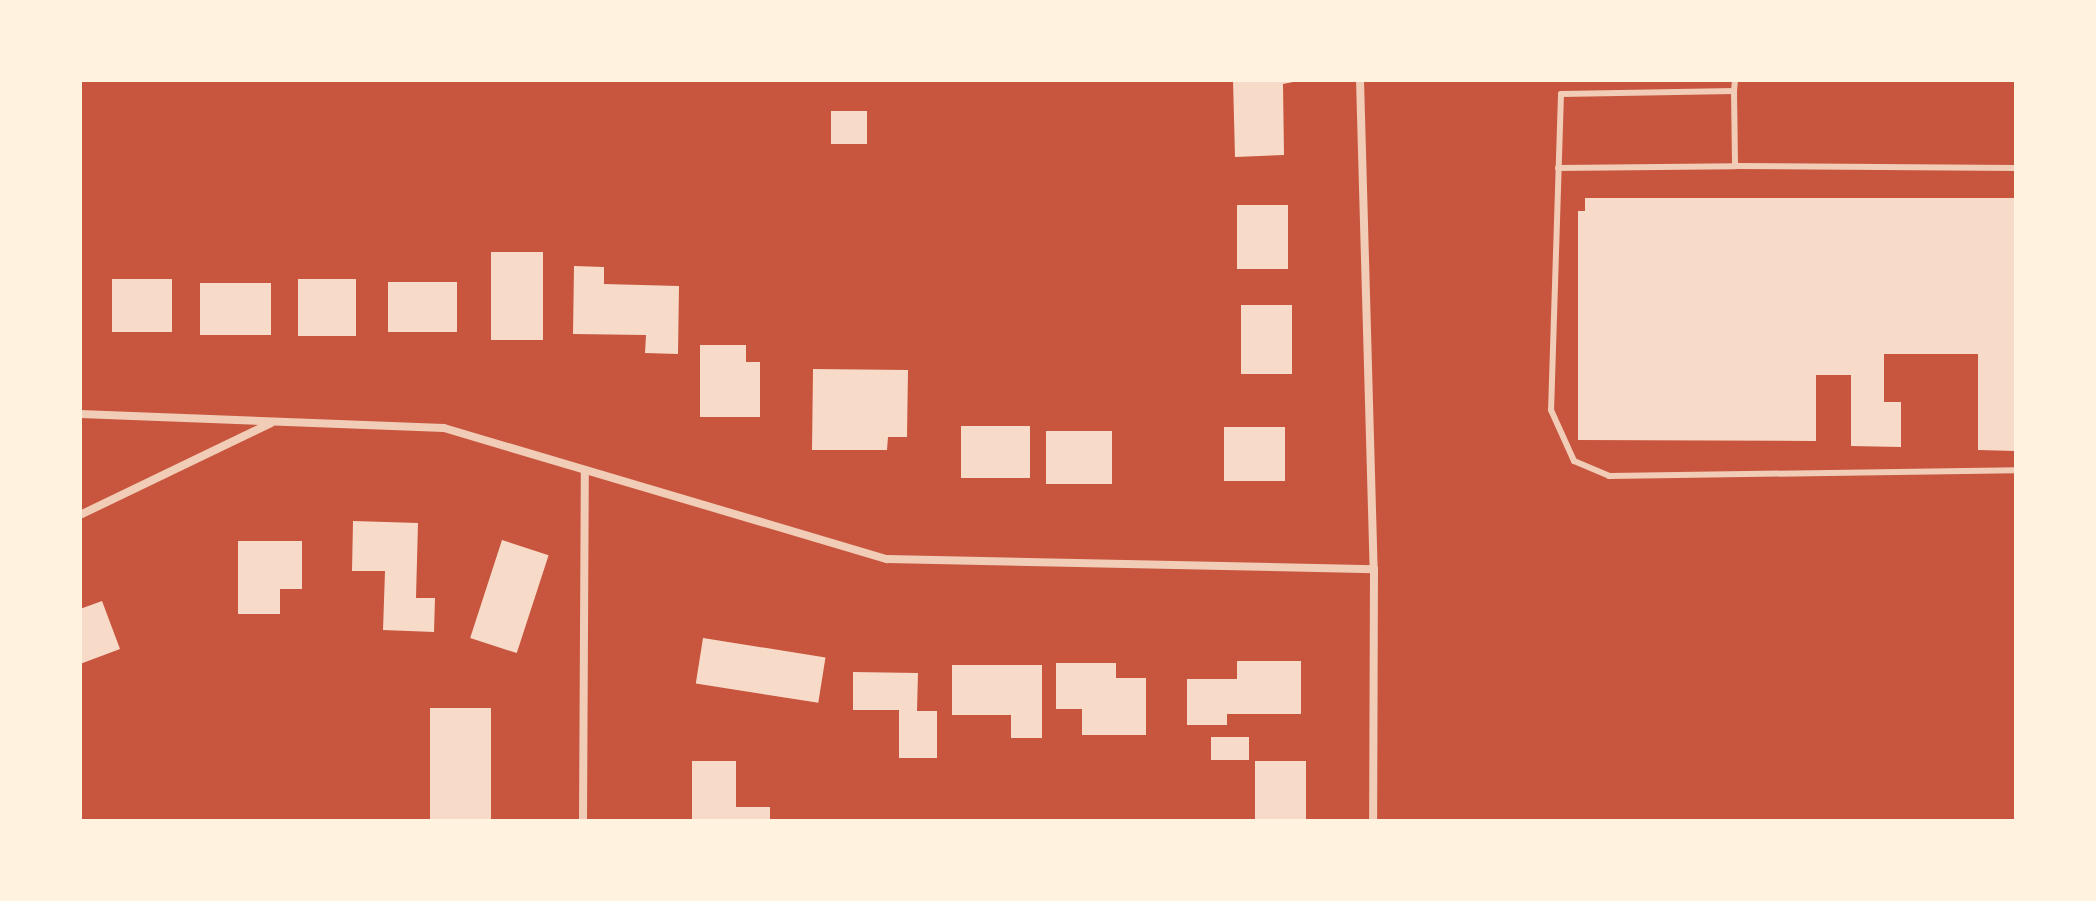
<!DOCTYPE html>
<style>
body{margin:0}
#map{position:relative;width:2096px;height:901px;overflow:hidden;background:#c8553d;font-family:"Libre Baskerville",serif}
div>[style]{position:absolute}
.building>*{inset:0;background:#f7dbc8;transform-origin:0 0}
.service>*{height:6px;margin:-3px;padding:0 3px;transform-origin:3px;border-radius:3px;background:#f1ccb7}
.minor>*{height:8px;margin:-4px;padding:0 4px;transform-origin:4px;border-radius:4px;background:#f1ccb7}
span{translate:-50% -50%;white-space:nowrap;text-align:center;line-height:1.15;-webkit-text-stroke:8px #fff3e0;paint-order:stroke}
.frame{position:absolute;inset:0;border:82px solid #fff3e0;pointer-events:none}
</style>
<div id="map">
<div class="building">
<div style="clip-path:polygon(1233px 80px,1303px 80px,1283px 84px,1284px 155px,1235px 157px)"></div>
<div style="left:831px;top:111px;width:36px;height:33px"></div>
<div style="clip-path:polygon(1585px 198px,2016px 198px,2016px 451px,1978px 450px,1978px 354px,1884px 354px,1884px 402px,1901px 402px,1901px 447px,1851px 446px,1851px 375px,1816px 375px,1816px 441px,1578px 440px,1578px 211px,1585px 211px)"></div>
<div style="left:1237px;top:205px;width:51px;height:64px"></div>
<div style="left:491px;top:252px;width:52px;height:88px"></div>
<div style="clip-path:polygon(574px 266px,604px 267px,604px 284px,679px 286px,678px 354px,645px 353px,646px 335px,573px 334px)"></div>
<div style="left:172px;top:279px;width:53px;height:60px;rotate:90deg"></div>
<div style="left:298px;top:279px;width:58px;height:57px"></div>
<div style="left:388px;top:282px;width:69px;height:50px"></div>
<div style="left:200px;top:283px;width:71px;height:52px"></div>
<div style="left:1241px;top:305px;width:51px;height:69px"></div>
<div style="clip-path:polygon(700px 345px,746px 345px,746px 362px,760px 362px,760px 417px,700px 417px)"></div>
<div style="clip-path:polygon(813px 369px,908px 370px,907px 437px,888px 437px,887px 450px,812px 450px)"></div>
<div style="left:961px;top:426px;width:69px;height:52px"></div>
<div style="left:1224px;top:427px;width:61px;height:54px"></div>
<div style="left:1046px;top:431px;width:66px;height:53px"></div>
<div style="clip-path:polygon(353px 521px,418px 523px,416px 598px,435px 598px,434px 632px,383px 630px,385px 571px,352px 571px)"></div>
<div style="left:502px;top:540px;width:49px;height:103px;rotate:18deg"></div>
<div style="clip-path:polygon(238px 541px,302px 541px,302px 589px,280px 589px,280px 614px,238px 614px)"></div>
<div style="clip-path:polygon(102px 601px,120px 649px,80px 664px,80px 609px)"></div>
<div style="left:703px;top:638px;width:124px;height:46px;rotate:9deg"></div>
<div style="clip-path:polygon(1237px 661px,1301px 661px,1301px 714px,1227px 714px,1227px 725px,1187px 725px,1187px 679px,1237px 679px)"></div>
<div style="clip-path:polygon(1056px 663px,1116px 663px,1116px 678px,1146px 678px,1146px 735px,1082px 735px,1082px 709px,1056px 709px)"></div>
<div style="clip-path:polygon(952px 665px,1042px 665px,1042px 738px,1011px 738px,1011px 715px,952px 715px)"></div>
<div style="clip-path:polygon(853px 672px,918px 673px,917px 711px,937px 711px,937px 758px,899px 758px,899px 710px,853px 710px)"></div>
<div style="left:430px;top:708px;width:61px;height:111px"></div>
<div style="left:1211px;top:737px;width:38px;height:23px"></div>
<div style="clip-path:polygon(692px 761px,736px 761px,736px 807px,770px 807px,770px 821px,692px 821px)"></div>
<div style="left:1255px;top:761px;width:51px;height:60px"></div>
</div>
<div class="service">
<div style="left:1735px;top:80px;width:11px;rotate:95deg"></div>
<div style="left:1734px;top:91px;width:173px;rotate:179deg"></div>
<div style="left:1561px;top:94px;width:316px;rotate:91.8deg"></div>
<div style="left:1551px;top:410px;width:56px;rotate:65.7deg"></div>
<div style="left:1574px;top:461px;width:38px;rotate:23deg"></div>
<div style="left:1609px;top:476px;width:407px;rotate:-0.8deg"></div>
<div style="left:1734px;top:91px;width:75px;rotate:89.2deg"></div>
<div style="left:1735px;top:166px;width:281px;rotate:0.4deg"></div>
<div style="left:1558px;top:168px;width:177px;rotate:-0.6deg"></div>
</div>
<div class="minor">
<div style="left:1360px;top:80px;width:489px;rotate:88.4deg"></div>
<div style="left:1374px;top:569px;width:252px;rotate:90.2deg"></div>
<div style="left:80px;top:414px;width:364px;rotate:2.2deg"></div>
<div style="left:444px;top:428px;width:462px;rotate:16.5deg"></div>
<div style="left:887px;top:559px;width:487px;rotate:1.2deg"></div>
<div style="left:80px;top:515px;width:212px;rotate:-25.7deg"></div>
<div style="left:583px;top:821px;width:351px;rotate:-89.7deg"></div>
</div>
<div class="frame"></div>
</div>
